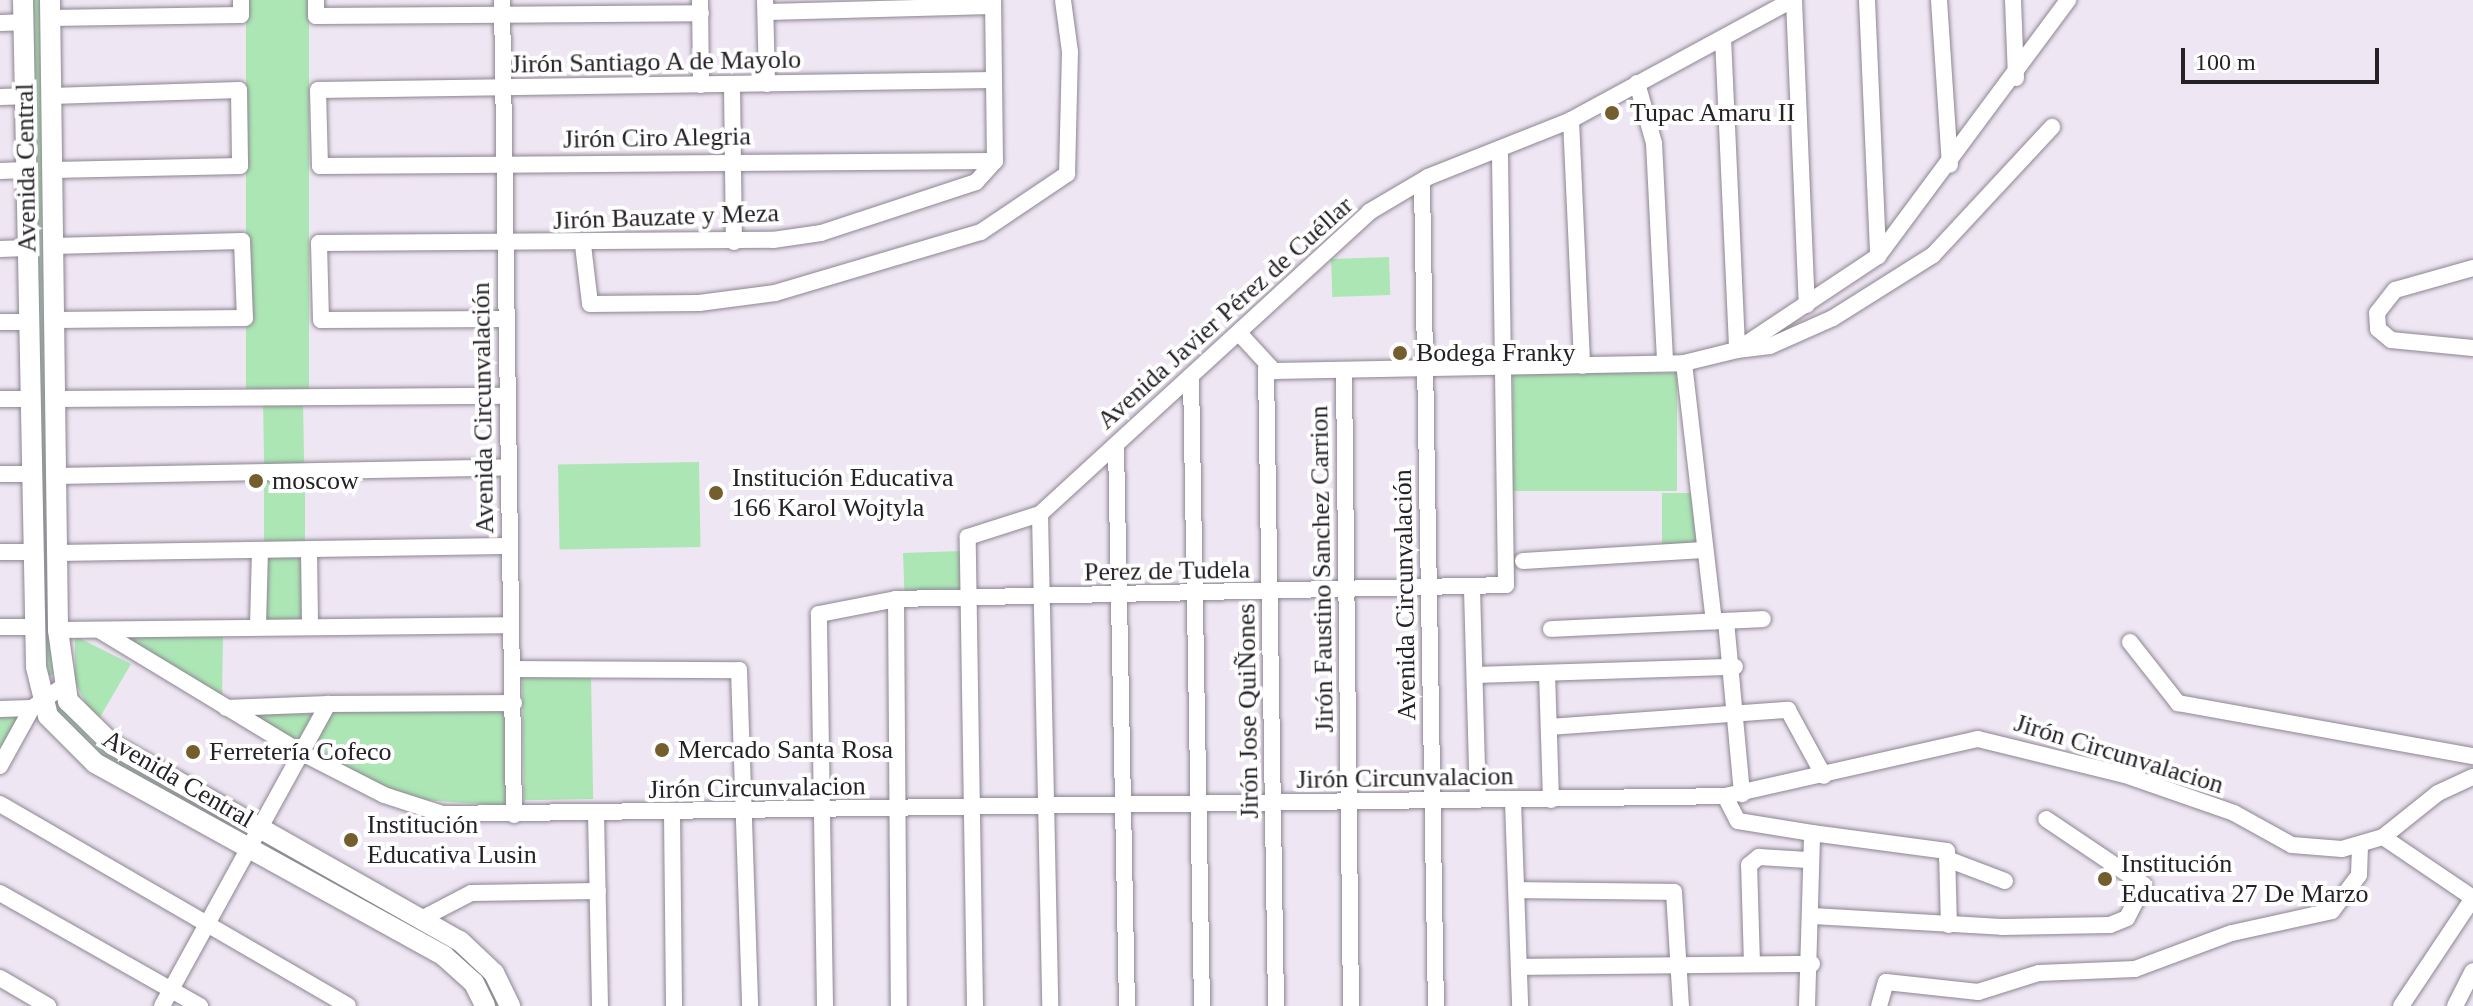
<!DOCTYPE html>
<meta charset="utf-8">
<style>
body{margin:0}
#map{position:relative;width:2473px;height:1006px;overflow:hidden;background:#efe6f3;font-family:Georgia,serif}
div>[style]{position:absolute}
.green>*{inset:0;background:#ace6b5;transform-origin:0 0}
.roads{filter:drop-shadow(0 0 2px #8d8591) drop-shadow(0 0 2px #8d8591)}
.minor>*{height:16px;margin:-8px;padding:0 8px;transform-origin:8px;border-radius:8px;background:#fff}
.major>*{height:20px;margin:-10px;padding:0 10px;transform-origin:10px;border-radius:10px;background:#fff}
.dots>*{width:22px;height:22px;translate:-50% -50%;box-sizing:border-box;border:4px solid #fff;border-radius:50%}
span{translate:-50% -50%;white-space:nowrap;text-align:center;line-height:1.15;-webkit-text-stroke:8px #fff;paint-order:stroke}
.street-label{font-size:26px;color:#252227}
.poi-label{font-size:26px;color:#252227}
.left{translate:0 -50%;text-align:left}
.scale{position:absolute;left:2181px;top:48px;width:198px;height:36px;box-sizing:border-box;border:4px solid #252227;border-top:0;padding-left:10px;font-size:24px;line-height:28px;white-space:nowrap;color:#252227;-webkit-text-stroke:6px #fff;paint-order:stroke}
</style>
<div id="map">
<div class="green">
<div style="clip-path:polygon(31px 0,41px 0,54px 673px,46px 678px)"></div>
<div style="left:246px;top:0;width:63px;height:389px"></div>
<div style="left:1389px;top:257px;width:38px;height:58px;rotate:88deg"></div>
<div style="left:1513px;top:373px;width:164px;height:118px"></div>
<div style="left:303px;top:399px;width:65px;height:40px;rotate:89deg"></div>
<div style="left:699px;top:462px;width:85px;height:141px;rotate:89deg"></div>
<div style="left:264px;top:479px;width:41px;height:67px"></div>
<div style="left:1662px;top:493px;width:34px;height:55px"></div>
<div style="left:962px;top:551px;width:38px;height:59px;rotate:88deg"></div>
<div style="left:307px;top:554px;width:65px;height:43px;rotate:89deg"></div>
<div style="clip-path:polygon(223px 634px,222px 699px,117px 635px)"></div>
<div style="clip-path:polygon(75px 636px,131px 664px,96px 724px,75px 682px)"></div>
<div style="left:591px;top:675px;width:124px;height:69px;rotate:89deg"></div>
<div style="clip-path:polygon(64px 704px,91px 740px,239px 823px,233px 835px,91px 756px,51px 712px)"></div>
<div style="clip-path:polygon(505px 707px,508px 806px,410px 799px,309px 748px,332px 710px)"></div>
<div style="clip-path:polygon(250px 714px,313px 714px,298px 741px)"></div>
<div style="clip-path:polygon(0 715px,24px 715px,0 761px)"></div>
<div style="clip-path:polygon(273px 843px,444px 938px,476px 962px,502px 1006px,491px 1006px,485px 991px,267px 853px)"></div>
</div>
<div class="roads">
<div class="minor">
<div style="left:316px;top:0;width:16px;rotate:90deg"></div>
<div style="left:316px;top:16px;width:385px;rotate:-0.4deg"></div>
<div style="left:502px;top:0;width:815px;rotate:89.16deg"></div>
<div style="left:700px;top:0;width:85px;rotate:89.3deg"></div>
<div style="left:765px;top:0;width:84px;rotate:88.6deg"></div>
<div style="left:1794px;top:0;width:305px;rotate:87.6deg"></div>
<div style="left:1867px;top:0;width:256px;rotate:87.5deg"></div>
<div style="left:1939px;top:0;width:165px;rotate:86.2deg"></div>
<div style="left:2013px;top:0;width:78px;rotate:87.8deg"></div>
<div style="left:766px;top:12px;width:227px;rotate:-1.5deg"></div>
<div style="left:50px;top:18px;width:191px;rotate:-0.9deg"></div>
<div style="left:241px;top:15px;width:15px;rotate:-90deg"></div>
<div style="left:0;top:23px;width:23px;rotate:-2deg"></div>
<div style="left:1723px;top:38px;width:312px;rotate:87.4deg"></div>
<div style="left:1737px;top:350px;width:33px;rotate:-7deg"></div>
<div style="left:1770px;top:346px;width:69px;rotate:-24deg"></div>
<div style="left:1833px;top:318px;width:118px;rotate:-32.2deg"></div>
<div style="left:1933px;top:255px;width:175px;rotate:-47.1deg"></div>
<div style="left:994px;top:80px;width:676px;rotate:179.15deg"></div>
<div style="left:318px;top:90px;width:76px;rotate:88.5deg"></div>
<div style="left:320px;top:166px;width:675px;rotate:-0.42deg"></div>
<div style="left:1637px;top:83px;width:62px;rotate:74.2deg"></div>
<div style="left:1654px;top:143px;width:220px;rotate:87.1deg"></div>
<div style="left:732px;top:85px;width:157px;rotate:89.3deg"></div>
<div style="left:51px;top:96px;width:188px;rotate:-1.8deg"></div>
<div style="left:239px;top:90px;width:76px;rotate:89.2deg"></div>
<div style="left:240px;top:166px;width:188px;rotate:178.8deg"></div>
<div style="left:0;top:97px;width:24px;rotate:-2deg"></div>
<div style="left:1571px;top:120px;width:246px;rotate:87.4deg"></div>
<div style="left:0;top:171px;width:26px;rotate:-2deg"></div>
<div style="left:1422px;top:183px;width:823px;rotate:89.03deg"></div>
<div style="left:583px;top:245px;width:59px;rotate:83.2deg"></div>
<div style="left:590px;top:304px;width:109px;rotate:-0.5deg"></div>
<div style="left:699px;top:303px;width:77px;rotate:-7.5deg"></div>
<div style="left:775px;top:293px;width:215px;rotate:-16.5deg"></div>
<div style="left:981px;top:232px;width:104px;rotate:-34deg"></div>
<div style="left:1067px;top:174px;width:122px;rotate:-88.6deg"></div>
<div style="left:1070px;top:52px;width:52px;rotate:-97.7deg"></div>
<div style="left:53px;top:246px;width:189px;rotate:-1.5deg"></div>
<div style="left:242px;top:241px;width:77px;rotate:87.8deg"></div>
<div style="left:245px;top:318px;width:191px;rotate:179.4deg"></div>
<div style="left:0;top:249px;width:27px;rotate:-2deg"></div>
<div style="left:2473px;top:268px;width:81px;rotate:164.2deg"></div>
<div style="left:2395px;top:290px;width:29px;rotate:128deg"></div>
<div style="left:2377px;top:313px;width:16px;rotate:86deg"></div>
<div style="left:2378px;top:329px;width:17px;rotate:40deg"></div>
<div style="left:2391px;top:340px;width:82px;rotate:5.6deg"></div>
<div style="left:505px;top:319px;width:184px;rotate:179.7deg"></div>
<div style="left:321px;top:320px;width:77px;rotate:-91.5deg"></div>
<div style="left:319px;top:243px;width:454px;rotate:-0.4deg"></div>
<div style="left:773px;top:240px;width:49px;rotate:-8.3deg"></div>
<div style="left:821px;top:233px;width:163px;rotate:-18.2deg"></div>
<div style="left:976px;top:182px;width:28px;rotate:-48deg"></div>
<div style="left:995px;top:161px;width:161px;rotate:-90.7deg"></div>
<div style="left:0;top:322px;width:30px"></div>
<div style="left:1239px;top:333px;width:52px;rotate:47.4deg"></div>
<div style="left:1274px;top:371px;width:410px;rotate:-1.1deg"></div>
<div style="left:1684px;top:363px;width:55px;rotate:-13.8deg"></div>
<div style="left:1737px;top:350px;width:169px;rotate:-33.7deg"></div>
<div style="left:1878px;top:256px;width:319px;rotate:-53.4deg"></div>
<div style="left:1684px;top:363px;width:260px;rotate:83.4deg"></div>
<div style="left:1266px;top:368px;width:638px;rotate:89.1deg"></div>
<div style="left:1344px;top:372px;width:634px;rotate:89.37deg"></div>
<div style="left:1191px;top:376px;width:630px;rotate:89deg"></div>
<div style="left:0;top:399px;width:31px"></div>
<div style="left:55px;top:399px;width:452px;rotate:-0.4deg"></div>
<div style="left:1116px;top:445px;width:561px;rotate:88.88deg"></div>
<div style="left:0;top:474px;width:32px"></div>
<div style="left:56px;top:476px;width:451px;rotate:-1.1deg"></div>
<div style="left:1040px;top:514px;width:492px;rotate:88.8deg"></div>
<div style="left:309px;top:550px;width:76px;rotate:89.2deg"></div>
<div style="left:0;top:552px;width:33px"></div>
<div style="left:57px;top:553px;width:452px;rotate:-0.9deg"></div>
<div style="left:1523px;top:561px;width:181px;rotate:-3.5deg"></div>
<div style="left:1472px;top:589px;width:210px;rotate:88.4deg"></div>
<div style="left:896px;top:599px;width:407px;rotate:89.6deg"></div>
<div style="left:1726px;top:621px;width:174px;rotate:84.7deg"></div>
<div style="left:258px;top:626px;width:75px;rotate:-88.5deg"></div>
<div style="left:0;top:627px;width:34px"></div>
<div style="left:1551px;top:629px;width:212px;rotate:-2.7deg"></div>
<div style="left:58px;top:630px;width:453px;rotate:-0.6deg"></div>
<div style="left:99px;top:630px;width:237px;rotate:31.2deg"></div>
<div style="left:302px;top:753px;width:92px;rotate:27.1deg"></div>
<div style="left:384px;top:795px;width:62px;rotate:17.9deg"></div>
<div style="left:443px;top:814px;width:1282px;rotate:-0.8deg"></div>
<div style="left:1725px;top:796px;width:259px;rotate:-12.7deg"></div>
<div style="left:1978px;top:739px;width:151px;rotate:13.8deg"></div>
<div style="left:2125px;top:775px;width:115px;rotate:19.2deg"></div>
<div style="left:2234px;top:813px;width:66px;rotate:28.9deg"></div>
<div style="left:2292px;top:845px;width:50px;rotate:4.6deg"></div>
<div style="left:2342px;top:849px;width:43px;rotate:-16.3deg"></div>
<div style="left:2383px;top:837px;width:70px;rotate:-38.7deg"></div>
<div style="left:2438px;top:793px;width:38px;rotate:-25deg"></div>
<div style="left:2130px;top:642px;width:78px;rotate:51.8deg"></div>
<div style="left:2178px;top:703px;width:300px;rotate:10.2deg"></div>
<div style="left:513px;top:669px;width:226px;rotate:0.3deg"></div>
<div style="left:739px;top:670px;width:336px;rotate:88.1deg"></div>
<div style="left:1547px;top:673px;width:127px;rotate:88.2deg"></div>
<div style="left:1475px;top:675px;width:260px;rotate:-1.8deg"></div>
<div style="left:226px;top:708px;width:102px;rotate:-2.2deg"></div>
<div style="left:0;top:709px;width:32px;rotate:-2deg"></div>
<div style="left:32px;top:708px;width:38px;rotate:-35deg"></div>
<div style="left:1549px;top:727px;width:240px;rotate:-4.1deg"></div>
<div style="left:1788px;top:710px;width:75px;rotate:61.4deg"></div>
<div style="left:0;top:766px;width:66px;rotate:-61.1deg"></div>
<div style="left:1725px;top:796px;width:28px;rotate:63deg"></div>
<div style="left:1738px;top:821px;width:75px;rotate:9.2deg"></div>
<div style="left:1513px;top:801px;width:205px;rotate:88deg"></div>
<div style="left:0;top:804px;width:402px;rotate:30.1deg"></div>
<div style="left:672px;top:813px;width:193px;rotate:89.4deg"></div>
<div style="left:596px;top:814px;width:192px;rotate:88.8deg"></div>
<div style="left:2383px;top:837px;width:109px;rotate:34.1deg"></div>
<div style="left:1947px;top:859px;width:62px;rotate:20.8deg"></div>
<div style="left:1517px;top:890px;width:157px;rotate:0.7deg"></div>
<div style="left:1674px;top:892px;width:114px;rotate:86.5deg"></div>
<div style="left:0;top:893px;width:230px;rotate:29.5deg"></div>
<div style="left:1813px;top:916px;width:189px;rotate:3.3deg"></div>
<div style="left:2002px;top:927px;width:108px;rotate:-1.1deg"></div>
<div style="left:2110px;top:925px;width:18px;rotate:-22deg"></div>
<div style="left:2127px;top:918px;width:37px;rotate:-63deg"></div>
<div style="left:2144px;top:885px;width:118px;rotate:-146deg"></div>
<div style="left:423px;top:918px;width:54px;rotate:-27.5deg"></div>
<div style="left:471px;top:893px;width:127px;rotate:-0.9deg"></div>
<div style="left:1752px;top:964px;width:99px;rotate:-91.7deg"></div>
<div style="left:1749px;top:865px;width:13px;rotate:-39deg"></div>
<div style="left:1759px;top:857px;width:48px;rotate:3.6deg"></div>
<div style="left:1519px;top:967px;width:293px;rotate:-0.6deg"></div>
<div style="left:0;top:978px;width:56px;rotate:30.3deg"></div>
<div style="left:162px;top:1006px;width:345px;rotate:-61.2deg"></div>
<div style="left:328px;top:704px;width:186px;rotate:-0.3deg"></div>
<div style="left:825px;top:1006px;width:392px;rotate:-90.9deg"></div>
<div style="left:819px;top:614px;width:78px;rotate:-11deg"></div>
<div style="left:896px;top:599px;width:610px;rotate:-1.31deg"></div>
<div style="left:1506px;top:585px;width:435px;rotate:-90.8deg"></div>
<div style="left:975px;top:1006px;width:469px;rotate:-90.9deg"></div>
<div style="left:968px;top:537px;width:76px;rotate:-17.7deg"></div>
<div style="left:1040px;top:514px;width:447px;rotate:-42.5deg"></div>
<div style="left:1369px;top:212px;width:69px;rotate:-30.7deg"></div>
<div style="left:1428px;top:177px;width:154px;rotate:-21.7deg"></div>
<div style="left:1571px;top:120px;width:251px;rotate:-28.5deg"></div>
<div style="left:1807px;top:1006px;width:173px;rotate:-88.3deg"></div>
<div style="left:1812px;top:833px;width:136px;rotate:7.6deg"></div>
<div style="left:1947px;top:851px;width:74px;rotate:88.5deg"></div>
<div style="left:1879px;top:1006px;width:25px;rotate:-74deg"></div>
<div style="left:1886px;top:982px;width:93px;rotate:6.2deg"></div>
<div style="left:1978px;top:992px;width:64px;rotate:-17.3deg"></div>
<div style="left:2039px;top:973px;width:96px;rotate:-2.4deg"></div>
<div style="left:2135px;top:969px;width:103px;rotate:-20.4deg"></div>
<div style="left:2232px;top:933px;width:102px;rotate:-12.4deg"></div>
<div style="left:2332px;top:911px;width:45px;rotate:-53.1deg"></div>
<div style="left:2359px;top:875px;width:28px;rotate:-88deg"></div>
<div style="left:2401px;top:1006px;width:130px;rotate:-56.3deg"></div>
<div style="left:2455px;top:1006px;width:39px;rotate:-63deg"></div>
</div>
<div class="major">
<div style="left:23px;top:0;width:667px;rotate:88.88deg"></div>
<div style="left:36px;top:667px;width:50px;rotate:76.2deg"></div>
<div style="left:48px;top:716px;width:66px;rotate:45deg"></div>
<div style="left:95px;top:763px;width:399px;rotate:28.9deg"></div>
<div style="left:444px;top:956px;width:40px;rotate:42deg"></div>
<div style="left:474px;top:983px;width:25px;rotate:64deg"></div>
<div style="left:50px;top:0;width:630px;rotate:89.27deg"></div>
<div style="left:58px;top:630px;width:72px;rotate:82deg"></div>
<div style="left:68px;top:701px;width:63px;rotate:44.4deg"></div>
<div style="left:113px;top:745px;width:399px;rotate:29.5deg"></div>
<div style="left:460px;top:941px;width:47px;rotate:43.3deg"></div>
<div style="left:494px;top:973px;width:37px;rotate:64deg"></div>
</div>
</div>
<div class="dots">
<div style="left:1612px;top:113px;background:#745e2e"></div>
<div style="left:1400px;top:353px;background:#745e2e"></div>
<div style="left:256px;top:481px;background:#745e2e"></div>
<div style="left:716px;top:493px;background:#745e2e"></div>
<div style="left:662px;top:750px;background:#745e2e"></div>
<div style="left:193px;top:752px;background:#745e2e"></div>
<div style="left:351px;top:840px;background:#745e2e"></div>
<div style="left:2105px;top:879px;background:#745e2e"></div>
</div>
<div class="street-label">
<span style="left:656px;top:62px;rotate:-1deg">Jirón Santiago A de Mayolo</span>
<span style="left:657px;top:138px;rotate:-1deg">Jirón Ciro Alegria</span>
<span style="left:26px;top:168px;rotate:-91deg">Avenida Central</span>
<span style="left:666px;top:217px;rotate:-2deg">Jirón Bauzate y Meza</span>
<span style="left:1225px;top:313px;rotate:-42deg">Avenida Javier Pérez de Cuéllar</span>
<span style="left:483px;top:408px;rotate:-91deg">Avenida Circunvalación</span>
<span style="left:1322px;top:569px;rotate:-91deg">Jirón Faustino Sanchez Carrion</span>
<span style="left:1167px;top:571px;rotate:-1deg">Perez de Tudela</span>
<span style="left:1405px;top:595px;rotate:-91deg">Avenida Circunvalación</span>
<span style="left:1248px;top:711px;rotate:-91deg">Jirón Jose QuiÑones</span>
<span style="left:2119px;top:754px;rotate:17deg">Jirón Circunvalacion</span>
<span style="left:1405px;top:778px;rotate:-1deg">Jirón Circunvalacion</span>
<span style="left:178px;top:779px;rotate:30deg">Avenida Central</span>
<span style="left:757px;top:788px;rotate:-1deg">Jirón Circunvalacion</span>
</div>
<div class="poi-label">
<span class="left" style="left:1630px;top:113px">Tupac Amaru II</span>
<span class="left" style="left:1416px;top:353px">Bodega Franky</span>
<span class="left" style="left:732px;top:493px">Institución Educativa<br>166 Karol Wojtyla</span>
<span class="left" style="left:272px;top:481px">moscow</span>
<span class="left" style="left:678px;top:750px">Mercado Santa Rosa</span>
<span class="left" style="left:209px;top:752px">Ferretería Cofeco</span>
<span class="left" style="left:367px;top:840px">Institución<br>Educativa Lusin</span>
<span class="left" style="left:2121px;top:879px">Institución<br>Educativa 27 De Marzo</span>
</div>
<div class="scale">100 m</div>
</div>
